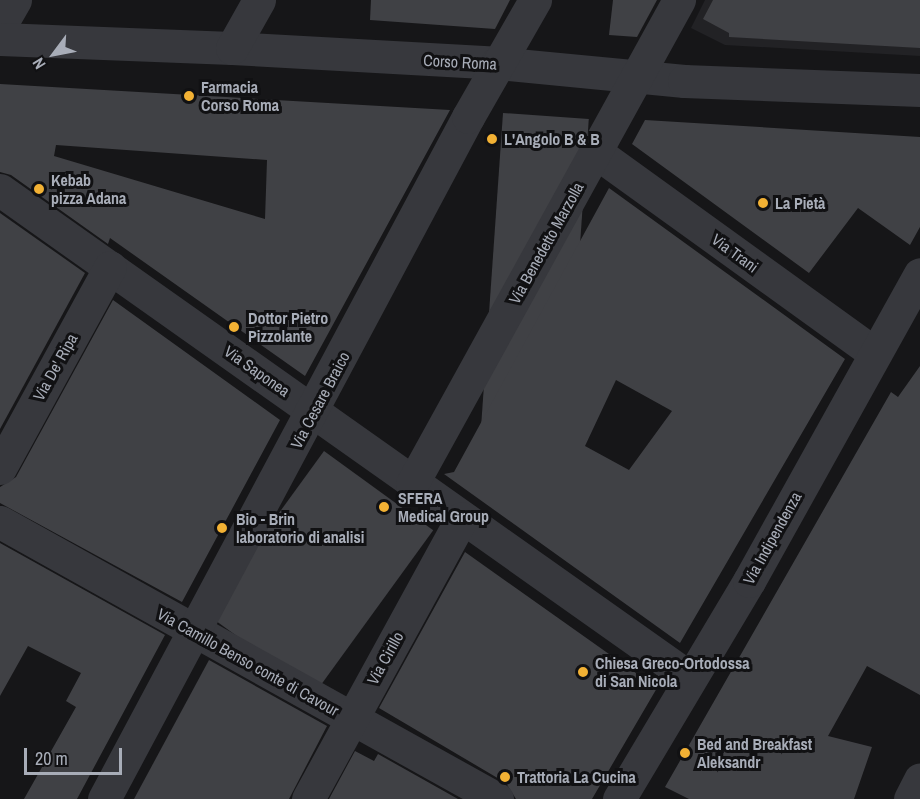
<!DOCTYPE html>
<meta charset="utf-8">
<style>
body{margin:0}
#map{position:relative;width:920px;height:799px;overflow:hidden;background:#161618;font-family:"Archivo Narrow",sans-serif}
div>[style]{position:absolute}
.built>*{inset:0;background:#222225}
.building>*{inset:0;background:#404145;transform-origin:0 0}
.minor>*{height:33px;margin:-16.5px;padding:0 16.5px;transform-origin:16.5px;border-radius:16.5px;background:#37383d}
.dots>*{width:16px;height:16px;translate:-50% -50%;box-sizing:border-box;border:3px solid #111113;border-radius:50%}
span{translate:-50% -50%;white-space:nowrap;text-align:center;line-height:1.15;-webkit-text-stroke:6px #111113;paint-order:stroke}
.street-label{font-size:16px;color:#a8adb8}
.poi-label{font-size:16px;color:#a8adb8;font-weight:700}
.left{translate:0 -50%;text-align:left}
.north{position:absolute;left:24px;top:24px;width:60px;height:60px;-webkit-text-stroke:4px #111113;paint-order:stroke;rotate:238deg;font-size:16px;font-weight:700;line-height:24px;text-align:center;color:#a8adb8}
.north::after{content:'';display:block;margin:auto;width:21px;height:27px;background:#a8adb8;clip-path:polygon(50% 0,100% 100%,50% 72%,0 100%)}
.scale{position:absolute;left:24px;top:748px;width:98px;height:27px;box-sizing:border-box;border:3px solid #a8adb8;border-top:0;padding-left:8px;font-size:18px;line-height:21px;white-space:nowrap;color:#a8adb8;-webkit-text-stroke:4px #111113;paint-order:stroke}
</style>
<div id="map">
<div class="built">
<div style="clip-path:polygon(705px 0,920px 0,920px 56px,725px 45px,691px 28px)"></div>
</div>
<div class="building">
<div style="clip-path:polygon(371px 0,510px 0,495px 29px,370px 20px)"></div>
<div style="clip-path:polygon(613px 0,657px 0,637px 37px,609px 35px)"></div>
<div style="clip-path:polygon(713px 0,920px 0,920px 48px,729px 37px,729px 33px,703px 19px)"></div>
<div style="clip-path:polygon(evenodd,0 84px,450px 110px,305px 376px,110px 238px,108px 244px,11px 175px,0 172px,0 84px,56px 145px,267px 160px,265px 219px,54px 156px,56px 145px)"></div>
<div style="left:503px;top:113px;width:86px;height:333px;rotate:4deg"></div>
<div style="clip-path:polygon(645px 120px,920px 137px,920px 227px,910px 245px,858px 208px,809px 273px,632px 144px)"></div>
<div style="clip-path:polygon(evenodd,609px 188px,845px 359px,680px 643px,444px 474px,454px 472px,609px 188px,616px 380px,672px 411px,629px 470px,585px 446px,616px 380px)"></div>
<div style="clip-path:polygon(0 213px,85px 273px,0 429px)"></div>
<div style="clip-path:polygon(113px 300px,280px 420px,182px 602px,0 503px,0 487px,16px 477px)"></div>
<div style="clip-path:polygon(920px 366px,920px 695px,867px 666px,828px 736px,872px 747px,854px 799px,689px 799px,665px 787px,891px 392px,898px 397px)"></div>
<div style="left:324px;top:451px;width:135px;height:201px;rotate:36deg"></div>
<div style="clip-path:polygon(0 543px,165px 635px,77px 799px,24px 799px,76px 707px,66px 701px,81px 673px,28px 646px,0 696px)"></div>
<div style="clip-path:polygon(465px 552px,657px 688px,592px 799px,516px 799px,506px 783px,379px 708px)"></div>
<div style="clip-path:polygon(209px 660px,327px 726px,289px 799px,134px 799px)"></div>
<div style="clip-path:polygon(355px 751px,374px 761px,378px 754px,458px 799px,329px 799px)"></div>
</div>
<div class="minor">
<div style="left:0;top:26px;width:30px;rotate:-60deg"></div>
<div style="left:0;top:39px;width:232px;rotate:2.2deg"></div>
<div style="left:232px;top:48px;width:265px;rotate:3.2deg"></div>
<div style="left:497px;top:63px;width:188px;rotate:5.5deg"></div>
<div style="left:684px;top:81px;width:236px;rotate:2.2deg"></div>
<div style="left:232px;top:48px;width:55px;rotate:-60.6deg"></div>
<div style="left:597px;top:153px;width:342px;rotate:35.8deg"></div>
<div style="left:0;top:190px;width:845px;rotate:35.27deg"></div>
<div style="left:0;top:468px;width:229px;rotate:-61.3deg"></div>
<div style="left:412px;top:484px;width:553px;rotate:-61.12deg"></div>
<div style="left:0;top:522px;width:569px;rotate:29.13deg"></div>
<div style="left:104px;top:799px;width:773px;rotate:-61.91deg"></div>
<div style="left:468px;top:117px;width:135px;rotate:-60.2deg"></div>
<div style="left:308px;top:799px;width:320px;rotate:-61.3deg"></div>
<div style="left:619px;top:799px;width:254px;rotate:-59.2deg"></div>
<div style="left:749px;top:581px;width:351px;rotate:-60.9deg"></div>
<div style="left:910px;top:799px;width:22px;rotate:-63deg"></div>
</div>
<div class="dots">
<div style="left:189px;top:96px;background:#f2b134"></div>
<div style="left:492px;top:139px;background:#f2b134"></div>
<div style="left:39px;top:189px;background:#f2b134"></div>
<div style="left:763px;top:203px;background:#f2b134"></div>
<div style="left:234px;top:327px;background:#f2b134"></div>
<div style="left:384px;top:507px;background:#f2b134"></div>
<div style="left:222px;top:528px;background:#f2b134"></div>
<div style="left:583px;top:672px;background:#f2b134"></div>
<div style="left:685px;top:753px;background:#f2b134"></div>
<div style="left:505px;top:777px;background:#f2b134"></div>
</div>
<div class="street-label">
<span style="left:460px;top:62px;rotate:3deg">Corso Roma</span>
<span style="left:546px;top:243px;rotate:-61deg">Via Benedetto Marzolla</span>
<span style="left:735px;top:253px;rotate:36deg">Via Trani</span>
<span style="left:55px;top:367px;rotate:-61deg">Via De' Ripa</span>
<span style="left:257px;top:371px;rotate:35deg">Via Saponea</span>
<span style="left:320px;top:400px;rotate:-62deg">Via Cesare Braico</span>
<span style="left:772px;top:538px;rotate:-61deg">Via Indipendenza</span>
<span style="left:385px;top:658px;rotate:-61deg">Via Cirillo</span>
<span style="left:248px;top:662px;rotate:29deg">Via Camillo Benso conte di Cavour</span>
</div>
<div class="poi-label">
<span class="left" style="left:201px;top:96px">Farmacia<br>Corso Roma</span>
<span class="left" style="left:504px;top:139px">L'Angolo B &amp; B</span>
<span class="left" style="left:51px;top:189px">Kebab<br>pizza Adana</span>
<span class="left" style="left:775px;top:203px">La Pietà</span>
<span class="left" style="left:248px;top:327px">Dottor Pietro<br>Pizzolante</span>
<span class="left" style="left:398px;top:507px">SFERA<br>Medical Group</span>
<span class="left" style="left:236px;top:528px">Bio - Brin<br>laboratorio di analisi</span>
<span class="left" style="left:595px;top:672px">Chiesa Greco-Ortodossa<br>di San Nicola</span>
<span class="left" style="left:697px;top:753px">Bed and Breakfast<br>Aleksandr</span>
<span class="left" style="left:517px;top:777px">Trattoria La Cucina</span>
</div>
<div class="north">N</div>
<div class="scale">20 m</div>
</div>
